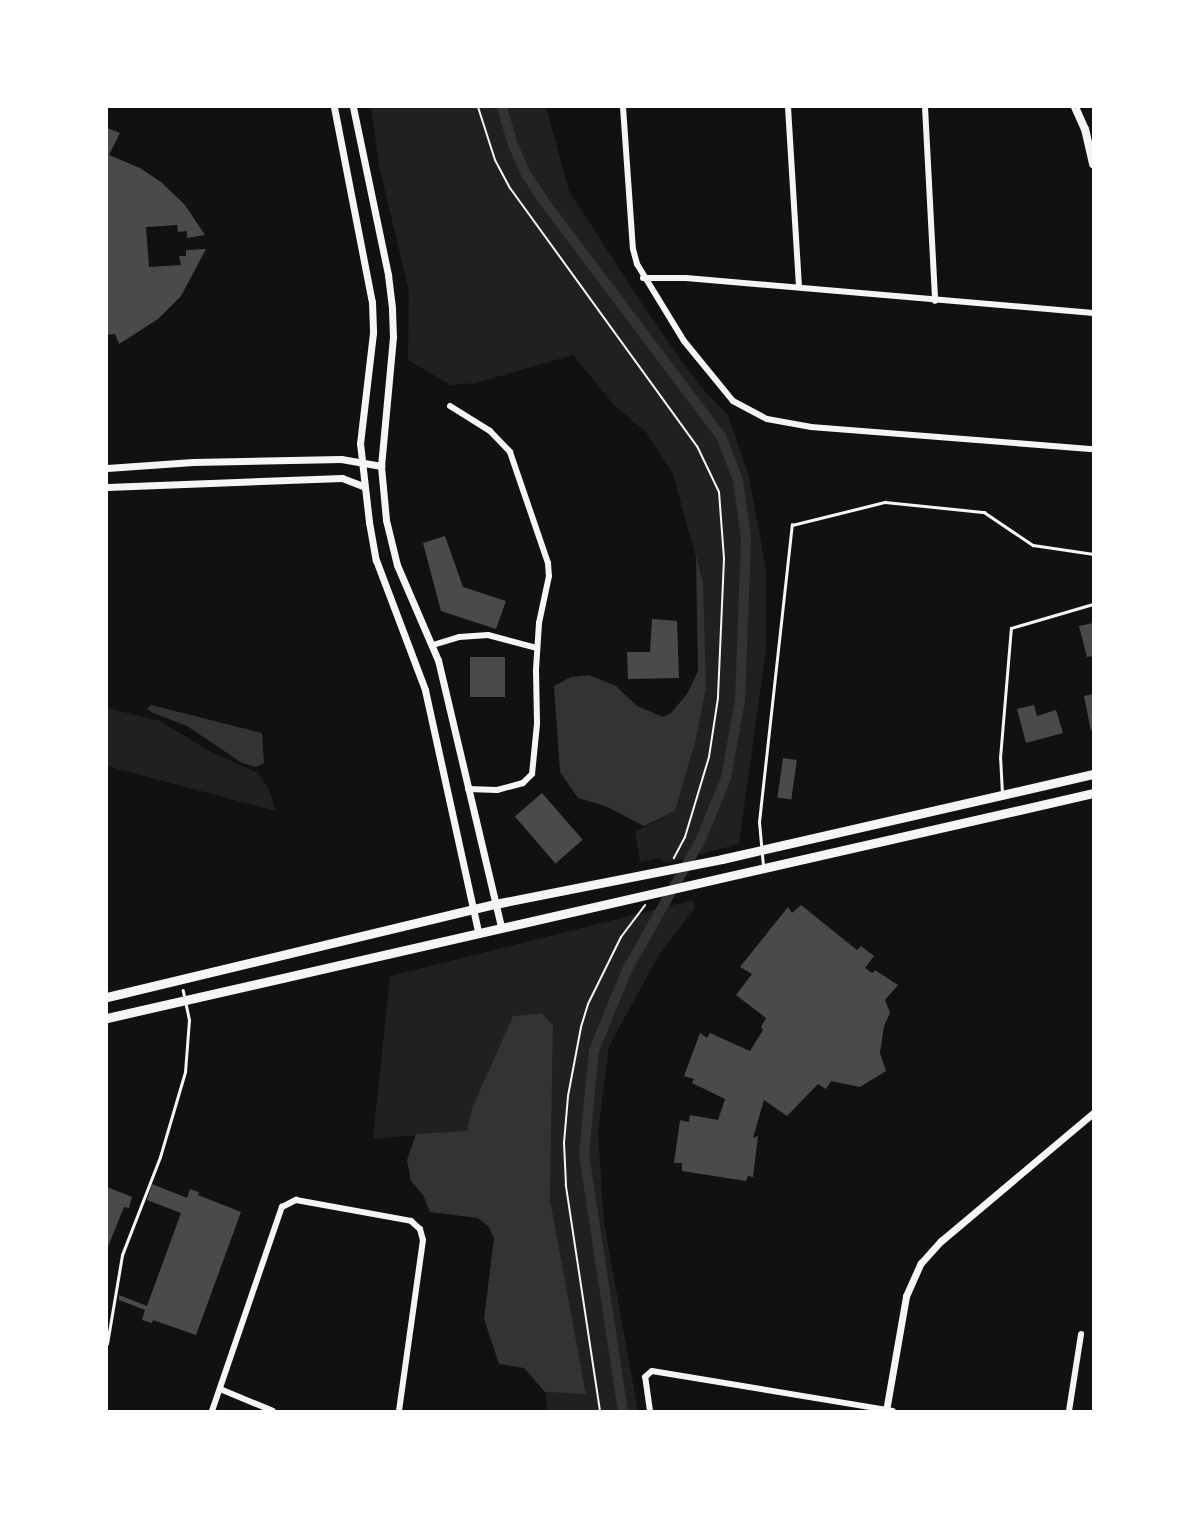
<!DOCTYPE html>
<style>
body{margin:0}
#map{position:relative;width:1200px;height:1518px;overflow:hidden;background:#111;font-family:Manrope,sans-serif}
div>[style]{position:absolute}
.green>*{inset:0;background:#202020}
.water>*{inset:0;background:#333}
.canal>*{height:10px;margin:-5px;padding:0 5px;transform-origin:5px;border-radius:5px;background:#333}
.building>*{inset:0;background:#4a4a4a;transform-origin:0 0}
.path>*{height:2px;margin:-1px;padding:0 1px;transform-origin:1px;border-radius:1px;background:#f5f5f5}
.service>*{height:2.5px;margin:-1.25px;padding:0 1.25px;transform-origin:1.25px;border-radius:1.25px;background:#f5f5f5}
.minor>*{height:6px;margin:-3px;padding:0 3px;transform-origin:3px;border-radius:3px;background:#f5f5f5}
.tertiary>*{height:7px;margin:-3.5px;padding:0 3.5px;transform-origin:3.5px;border-radius:3.5px;background:#f5f5f5}
.secondary>*{height:8px;margin:-4px;padding:0 4px;transform-origin:4px;border-radius:4px;background:#f5f5f5}
.primary>*{height:9px;margin:-4.5px;padding:0 4.5px;transform-origin:4.5px;border-radius:4.5px;background:#f5f5f5}
span{translate:-50% -50%;white-space:nowrap;text-align:center;line-height:1.15;-webkit-text-stroke:6px #fff;paint-order:stroke}
.frame{position:absolute;inset:0;border:108px solid #fff;pointer-events:none}
</style>
<div id="map">
<div class="green">
<div style="clip-path:polygon(371px 107px,546px 107px,569px 191px,648px 313px,699px 385px,728px 415px,749px 477px,766px 569px,766px 650px,739px 844px,666px 863px,659px 858px,640px 862px,635px 832px,675px 811px,695px 743px,703px 583px,673px 474px,646px 432px,615px 406px,573px 355px,476px 383px,451px 385px,408px 360px,409px 291px,379px 166px)"></div>
<div style="clip-path:polygon(107px 708px,160px 721px,211px 752px,258px 773px,268px 787px,276px 811px,107px 766px)"></div>
<div style="clip-path:polygon(693px 900px,695px 908px,660px 953px,609px 1046px,598px 1133px,604px 1223px,638px 1411px,548px 1411px,545px 1392px,586px 1394px,550px 1199px,553px 1025px,543px 1013px,513px 1016px,472px 1108px,467px 1131px,373px 1139px,390px 976px)"></div>
</div>
<div class="water">
<div style="clip-path:polygon(696px 555px,703px 583px,706px 688px,695px 743px,675px 811px,644px 826px,605px 806px,578px 798px,560px 772px,554px 686px,571px 677px,589px 675px,616px 686px,637px 706px,663px 717px,671px 713px,687px 694px,698px 671px)"></div>
<div style="clip-path:polygon(151px 705px,262px 733px,264px 763px,256px 767px,242px 763px,187px 726px,153px 713px,147px 709px)"></div>
<div style="clip-path:polygon(542px 1013px,553px 1025px,550px 1199px,586px 1394px,545px 1392px,524px 1368px,499px 1364px,484px 1319px,494px 1238px,488px 1226px,478px 1218px,430px 1212px,423px 1195px,411px 1181px,407px 1160px,416px 1134px,467px 1131px,472px 1108px,513px 1016px)"></div>
</div>
<div class="canal">
<div style="left:502px;top:107px;width:40px;rotate:74deg"></div>
<div style="left:513px;top:145px;width:34px;rotate:66deg"></div>
<div style="left:527px;top:176px;width:34px;rotate:56deg"></div>
<div style="left:546px;top:204px;width:291px;rotate:53deg"></div>
<div style="left:721px;top:436px;width:47px;rotate:68.9deg"></div>
<div style="left:738px;top:480px;width:59px;rotate:82.1deg"></div>
<div style="left:746px;top:538px;width:162px;rotate:92.1deg"></div>
<div style="left:740px;top:700px;width:79px;rotate:100.2deg"></div>
<div style="left:726px;top:778px;width:66px;rotate:112.3deg"></div>
<div style="left:701px;top:839px;width:150px;rotate:119.5deg"></div>
<div style="left:627px;top:970px;width:87px;rotate:112.4deg"></div>
<div style="left:594px;top:1050px;width:104px;rotate:95.5deg"></div>
<div style="left:584px;top:1154px;width:260px;rotate:81.4deg"></div>
</div>
<div class="building">
<div style="clip-path:polygon(107px 128px,120px 133px,109px 155px,140px 168px,161px 182px,185px 205px,205px 235px,187px 238px,187px 231px,178px 232px,177px 225px,146px 227px,149px 267px,181px 265px,179px 256px,186px 256px,186px 250px,206px 249px,181px 296px,158px 319px,119px 344px,115px 334px,107px 335px)"></div>
<div style="clip-path:polygon(445px 536px,463px 587px,506px 601px,496px 629px,441px 611px,423px 543px)"></div>
<div style="clip-path:polygon(652px 619px,677px 621px,679px 678px,628px 679px,627px 652px,650px 652px)"></div>
<div style="clip-path:polygon(1093px 623px,1093px 656px,1087px 657px,1079px 626px)"></div>
<div style="left:470px;top:657px;width:35px;height:40px"></div>
<div style="clip-path:polygon(1093px 694px,1093px 730px,1091px 731px,1084px 696px)"></div>
<div style="clip-path:polygon(1034px 705px,1037px 716px,1056px 710px,1063px 733px,1026px 743px,1017px 709px)"></div>
<div style="left:783px;top:758px;width:14px;height:40px;rotate:8deg"></div>
<div style="left:542px;top:793px;width:62px;height:36px;rotate:49deg"></div>
<div style="clip-path:polygon(801px 905px,857px 950px,861px 946px,874px 956px,865px 968px,872px 973px,875px 970px,898px 985px,885px 1000px,890px 1013px,884px 1026px,880px 1053px,886px 1071px,860px 1087px,831px 1081px,826px 1089px,818px 1084px,787px 1116px,764px 1100px,753px 1138px,758px 1136px,753px 1177px,748px 1176px,746px 1181px,682px 1171px,682px 1163px,674px 1163px,680px 1120px,689px 1122px,690px 1115px,718px 1120px,725px 1099px,692px 1083px,694px 1079px,684px 1076px,700px 1033px,707px 1038px,710px 1033px,750px 1051px,763px 1030px,761px 1027px,766px 1018px,736px 995px,752px 974px,740px 967px,788px 907px,792px 913px)"></div>
<div style="clip-path:polygon(152px 1184px,187px 1198px,190px 1189px,199px 1192px,198px 1195px,241px 1212px,196px 1335px,153px 1320px,152px 1323px,142px 1320px,145px 1310px,119px 1300px,119px 1295px,147px 1306px,181px 1213px,147px 1200px)"></div>
<div style="clip-path:polygon(107px 1187px,132px 1197px,129px 1208px,124px 1207px,107px 1249px)"></div>
</div>
<div class="path">
<div style="left:478px;top:107px;width:56px;rotate:72.2deg"></div>
<div style="left:495px;top:160px;width:32px;rotate:62deg"></div>
<div style="left:510px;top:188px;width:319px;rotate:54.1deg"></div>
<div style="left:697px;top:446px;width:51px;rotate:64.4deg"></div>
<div style="left:719px;top:492px;width:67px;rotate:85.7deg"></div>
<div style="left:724px;top:559px;width:139px;rotate:92.5deg"></div>
<div style="left:718px;top:698px;width:60px;rotate:98.7deg"></div>
<div style="left:709px;top:757px;width:84px;rotate:106.7deg"></div>
<div style="left:685px;top:837px;width:24px;rotate:118deg"></div>
<div style="left:1092px;top:107px;width:1px;rotate:45deg"></div>
<div style="left:600px;top:1411px;width:229px;rotate:-98.6deg"></div>
<div style="left:566px;top:1185px;width:42px;rotate:-92.7deg"></div>
<div style="left:564px;top:1143px;width:47px;rotate:-85.1deg"></div>
<div style="left:568px;top:1096px;width:70px;rotate:-79.3deg"></div>
<div style="left:581px;top:1027px;width:24px;rotate:-73deg"></div>
<div style="left:588px;top:1004px;width:75px;rotate:-63.8deg"></div>
<div style="left:621px;top:937px;width:40px;rotate:-53deg"></div>
</div>
<div class="service">
<div style="left:1002px;top:794px;width:36px;rotate:-93deg"></div>
<div style="left:1000px;top:758px;width:130px;rotate:-85.2deg"></div>
<div style="left:1011px;top:628px;width:85px;rotate:-16.3deg"></div>
<div style="left:763px;top:866px;width:44px;rotate:-95.2deg"></div>
<div style="left:759px;top:822px;width:299px;rotate:-83.7deg"></div>
<div style="left:792px;top:525px;width:96px;rotate:-13.9deg"></div>
<div style="left:885px;top:502px;width:100px;rotate:5.8deg"></div>
<div style="left:984px;top:512px;width:59px;rotate:34deg"></div>
<div style="left:1033px;top:545px;width:61px;rotate:8.5deg"></div>
<div style="left:107px;top:1344px;width:90px;rotate:-80.4deg"></div>
<div style="left:122px;top:1255px;width:105px;rotate:-68.8deg"></div>
<div style="left:160px;top:1157px;width:89px;rotate:-73.6deg"></div>
<div style="left:185px;top:1072px;width:52px;rotate:-85.6deg"></div>
<div style="left:189px;top:1020px;width:30px;rotate:-102deg"></div>
</div>
<div class="minor">
<div style="left:623px;top:107px;width:142px;rotate:86deg"></div>
<div style="left:633px;top:249px;width:16px;rotate:75deg"></div>
<div style="left:637px;top:264px;width:90px;rotate:58.6deg"></div>
<div style="left:684px;top:341px;width:77px;rotate:50.8deg"></div>
<div style="left:733px;top:401px;width:38px;rotate:28deg"></div>
<div style="left:767px;top:419px;width:45px;rotate:10.3deg"></div>
<div style="left:811px;top:427px;width:283px;rotate:4.5deg"></div>
<div style="left:788px;top:107px;width:180px;rotate:86.5deg"></div>
<div style="left:925px;top:107px;width:194px;rotate:87deg"></div>
<div style="left:643px;top:278px;width:43px"></div>
<div style="left:686px;top:278px;width:409px;rotate:4.9deg"></div>
<div style="left:450px;top:406px;width:47px;rotate:32deg"></div>
<div style="left:490px;top:431px;width:29px;rotate:46deg"></div>
<div style="left:510px;top:452px;width:117px;rotate:71.1deg"></div>
<div style="left:548px;top:563px;width:13px;rotate:86deg"></div>
<div style="left:549px;top:576px;width:48px;rotate:102deg"></div>
<div style="left:539px;top:623px;width:47px;rotate:93.7deg"></div>
<div style="left:536px;top:670px;width:54px;rotate:88.9deg"></div>
<div style="left:537px;top:724px;width:50px;rotate:95.7deg"></div>
<div style="left:532px;top:774px;width:13px;rotate:135deg"></div>
<div style="left:523px;top:783px;width:27px;rotate:165deg"></div>
<div style="left:497px;top:790px;width:29px;rotate:-178deg"></div>
<div style="left:433px;top:645px;width:27px;rotate:-17deg"></div>
<div style="left:459px;top:637px;width:29px;rotate:-4deg"></div>
<div style="left:488px;top:635px;width:51px;rotate:14.9deg"></div>
<div style="left:220px;top:1389px;width:57px;rotate:22.5deg"></div>
<div style="left:212px;top:1411px;width:216px;rotate:-71.1deg"></div>
<div style="left:282px;top:1207px;width:16px;rotate:-27deg"></div>
<div style="left:296px;top:1200px;width:117px;rotate:10.3deg"></div>
<div style="left:411px;top:1221px;width:12px;rotate:42deg"></div>
<div style="left:420px;top:1229px;width:11px;rotate:75deg"></div>
<div style="left:423px;top:1240px;width:173px;rotate:98deg"></div>
<div style="left:650px;top:1411px;width:34px;rotate:-98deg"></div>
<div style="left:645px;top:1377px;width:9px;rotate:-41deg"></div>
<div style="left:652px;top:1371px;width:244px;rotate:9.4deg"></div>
<div style="left:1069px;top:1411px;width:78px;rotate:-81.1deg"></div>
</div>
<div class="tertiary">
<div style="left:334px;top:107px;width:199px;rotate:79deg"></div>
<div style="left:372px;top:302px;width:31px;rotate:88deg"></div>
<div style="left:373px;top:333px;width:111px;rotate:96.7deg"></div>
<div style="left:360px;top:443px;width:80px;rotate:83.5deg"></div>
<div style="left:369px;top:522px;width:39px;rotate:80deg"></div>
<div style="left:376px;top:560px;width:139px;rotate:69.3deg"></div>
<div style="left:425px;top:690px;width:248px;rotate:77.6deg"></div>
<div style="left:353px;top:107px;width:172px;rotate:78.2deg"></div>
<div style="left:388px;top:275px;width:34px;rotate:83deg"></div>
<div style="left:392px;top:309px;width:28px;rotate:88deg"></div>
<div style="left:393px;top:337px;width:130px;rotate:95.3deg"></div>
<div style="left:381px;top:466px;width:54px;rotate:84.7deg"></div>
<div style="left:386px;top:520px;width:46px;rotate:76.3deg"></div>
<div style="left:397px;top:565px;width:103px;rotate:66.7deg"></div>
<div style="left:438px;top:660px;width:274px;rotate:76.7deg"></div>
<div style="left:107px;top:468px;width:86px;rotate:-4deg"></div>
<div style="left:193px;top:462px;width:148px;rotate:-1.2deg"></div>
<div style="left:341px;top:459px;width:41px;rotate:9.9deg"></div>
<div style="left:107px;top:487px;width:235px;rotate:-2.2deg"></div>
<div style="left:342px;top:478px;width:22px;rotate:21deg"></div>
<div style="left:886px;top:1411px;width:117px;rotate:-80.1deg"></div>
<div style="left:906px;top:1296px;width:36px;rotate:-66deg"></div>
<div style="left:921px;top:1263px;width:30px;rotate:-48deg"></div>
<div style="left:941px;top:1241px;width:199px;rotate:-40.1deg"></div>
</div>
<div class="secondary">
<div style="left:1075px;top:107px;width:24px;rotate:66deg"></div>
<div style="left:1085px;top:129px;width:36px;rotate:77deg"></div>
</div>
<div class="primary">
<div style="left:107px;top:997px;width:399px;rotate:-13.5deg"></div>
<div style="left:495px;top:904px;width:231px;rotate:-11.2deg"></div>
<div style="left:722px;top:859px;width:381px;rotate:-12.9deg"></div>
<div style="left:107px;top:1018px;width:1011px;rotate:-12.85deg"></div>
</div>
<div class="frame"></div>
</div>
